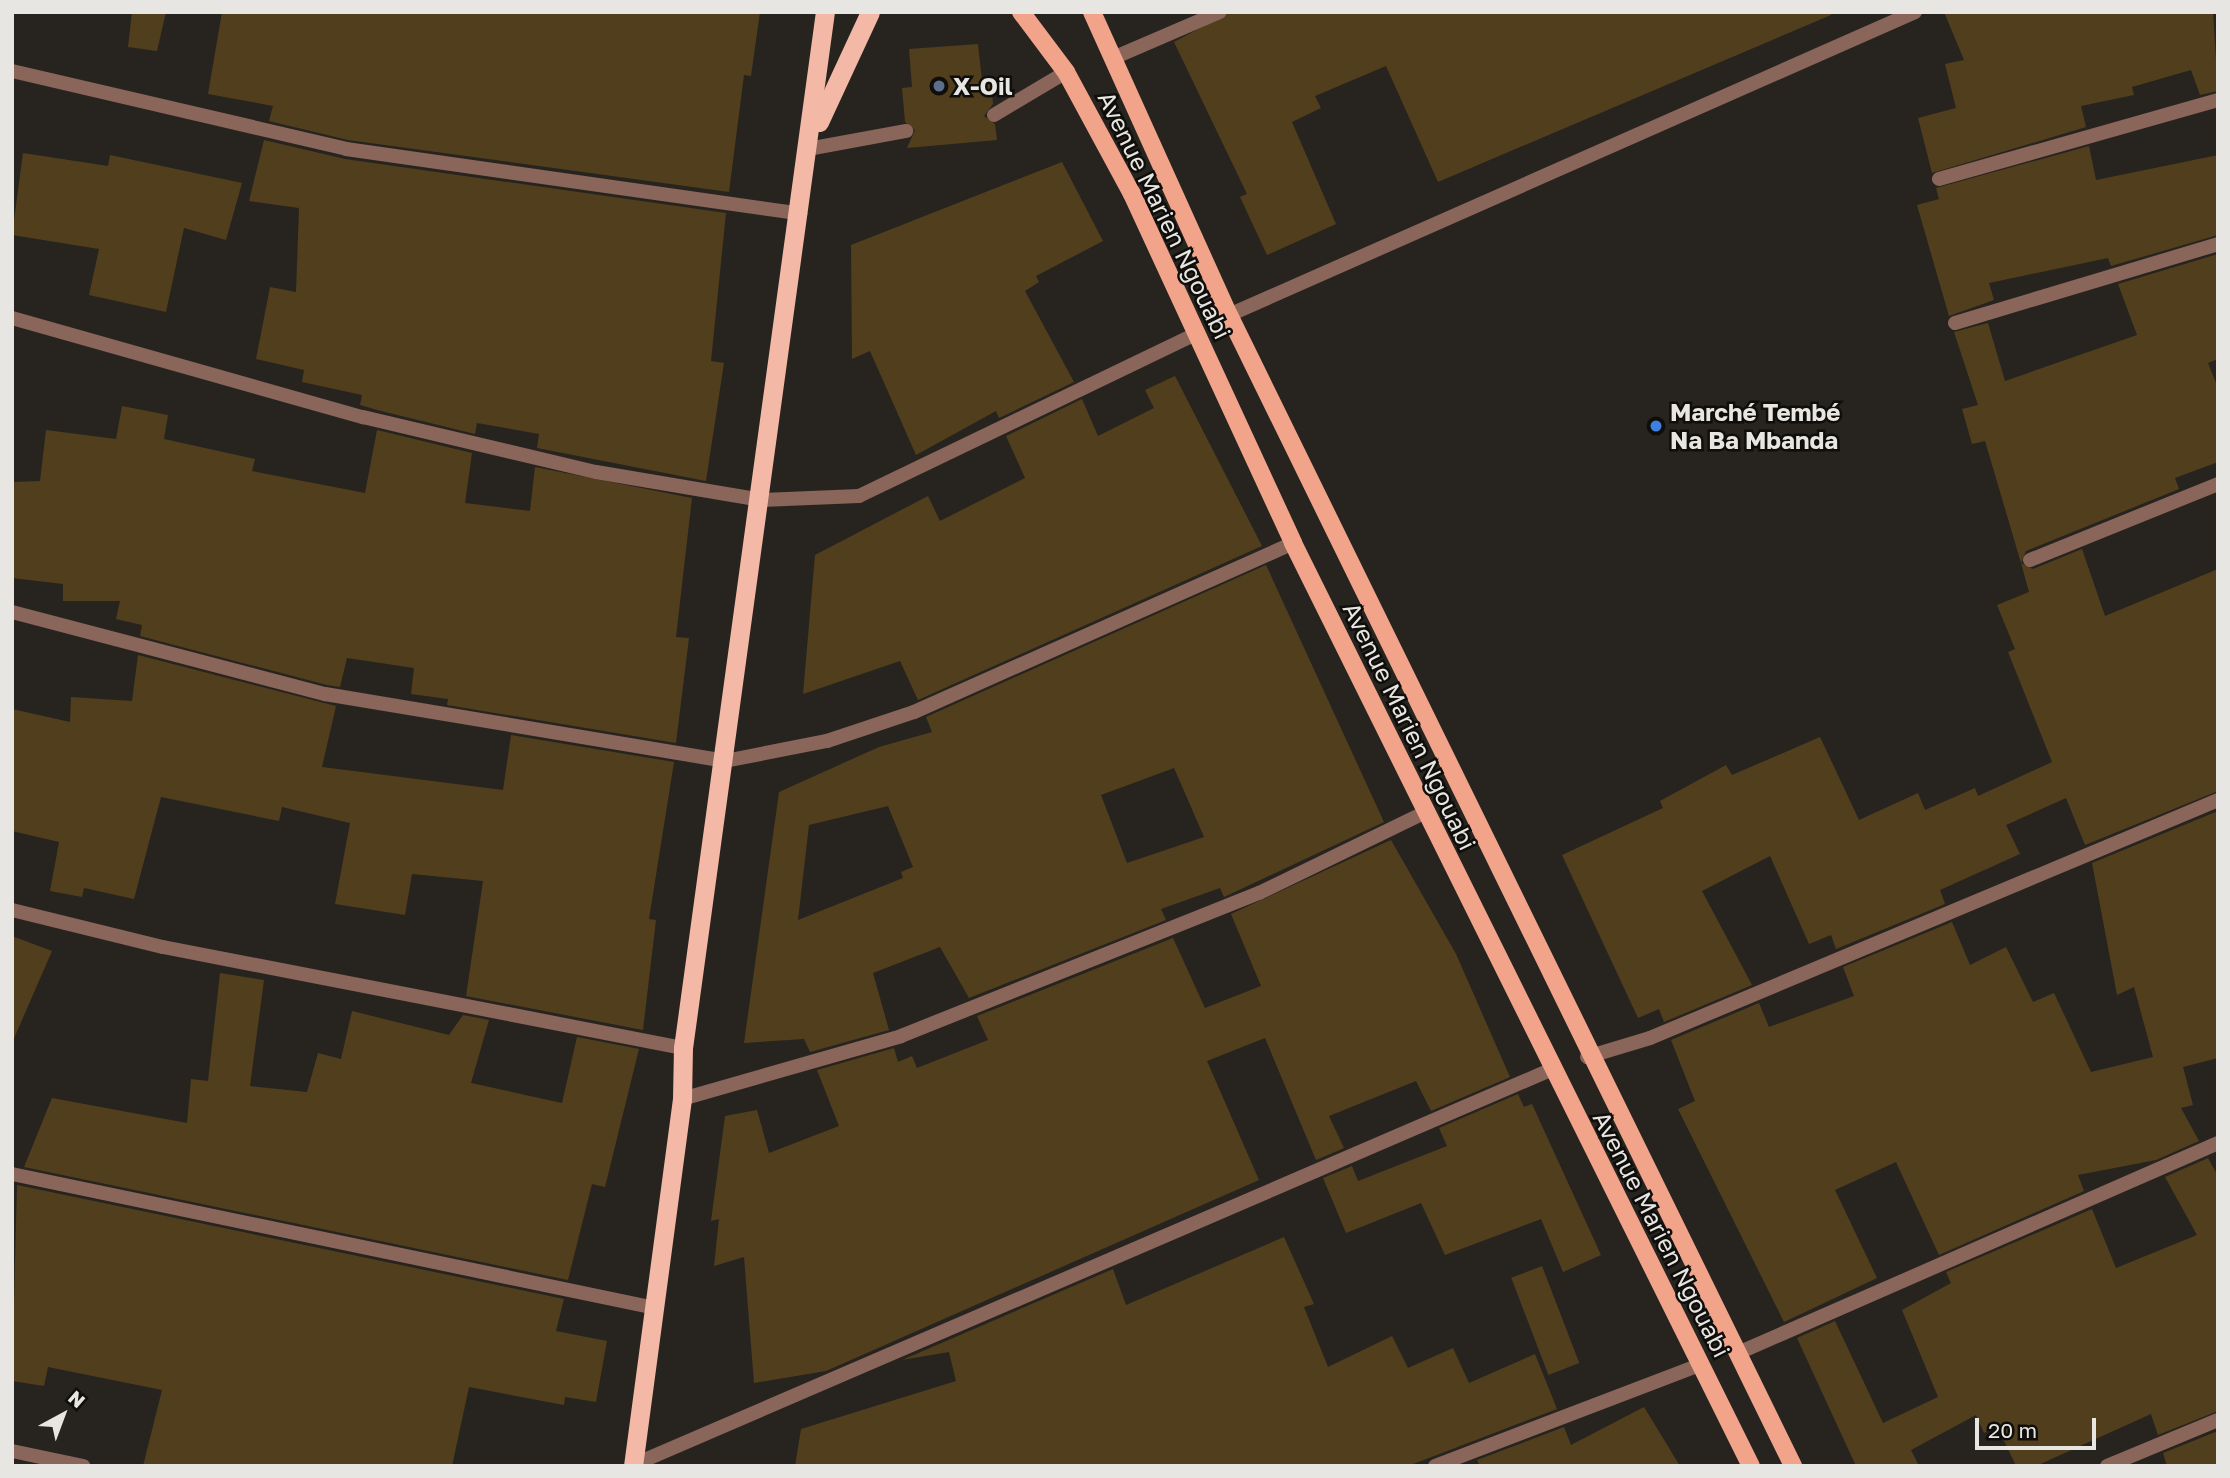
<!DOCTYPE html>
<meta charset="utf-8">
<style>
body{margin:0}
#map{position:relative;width:2230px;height:1478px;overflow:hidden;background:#272420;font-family:"Golos Text",sans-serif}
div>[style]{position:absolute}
.building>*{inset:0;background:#513e1c;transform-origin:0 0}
.service>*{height:14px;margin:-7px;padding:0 7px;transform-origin:7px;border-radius:7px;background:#8a6559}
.minor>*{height:14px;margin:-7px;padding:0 7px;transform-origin:7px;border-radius:7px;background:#8a6559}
.primary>*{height:18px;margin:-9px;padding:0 9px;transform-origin:9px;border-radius:9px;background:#f2a48b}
.trunk>*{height:19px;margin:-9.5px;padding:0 9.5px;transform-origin:9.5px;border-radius:9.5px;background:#f4b9a6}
.dots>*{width:19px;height:19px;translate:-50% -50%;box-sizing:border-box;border:4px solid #0f0e0b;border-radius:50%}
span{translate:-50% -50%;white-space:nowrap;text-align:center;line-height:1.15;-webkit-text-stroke:5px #0f0e0b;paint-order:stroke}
.poi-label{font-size:24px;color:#e8e6e3;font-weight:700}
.left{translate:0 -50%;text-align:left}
.street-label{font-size:24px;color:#e8e6e3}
.frame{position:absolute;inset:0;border:14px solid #e8e6e3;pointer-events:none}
.north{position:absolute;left:28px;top:1380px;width:70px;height:70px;-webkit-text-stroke:5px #0f0e0b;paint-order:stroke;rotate:41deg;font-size:19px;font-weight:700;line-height:28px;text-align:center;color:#e8e6e3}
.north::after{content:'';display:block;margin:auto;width:24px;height:32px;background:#e8e6e3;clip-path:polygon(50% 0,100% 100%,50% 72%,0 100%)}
.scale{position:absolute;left:1975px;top:1418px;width:121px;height:32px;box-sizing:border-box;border:4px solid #e8e6e3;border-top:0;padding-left:9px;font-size:21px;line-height:24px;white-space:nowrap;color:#e8e6e3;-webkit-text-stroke:5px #0f0e0b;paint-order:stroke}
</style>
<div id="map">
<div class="building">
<div style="clip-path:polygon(132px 12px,166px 12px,157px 51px,128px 47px)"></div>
<div style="clip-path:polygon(222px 12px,760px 12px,751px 76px,744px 75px,729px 192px,348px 140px,269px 121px,273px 106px,208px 94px)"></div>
<div style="clip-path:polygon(1230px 12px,1831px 12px,1831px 15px,1438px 182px,1386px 66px,1315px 96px,1321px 108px,1292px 122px,1336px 224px,1267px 255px,1240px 197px,1247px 194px,1174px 42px)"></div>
<div style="clip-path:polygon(1944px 12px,2213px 12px,2218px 91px,2200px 95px,2191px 70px,2132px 87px,2134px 95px,2081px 106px,2086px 127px,1932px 173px,1918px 118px,1956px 108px,1945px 64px,1964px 60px)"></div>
<div style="clip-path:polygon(978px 44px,982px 81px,991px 80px,993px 104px,984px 116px,995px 124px,997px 140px,907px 148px,915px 130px,905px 122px,902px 88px,912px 87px,909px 49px)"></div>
<div style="clip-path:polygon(264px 140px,345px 159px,726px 213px,711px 361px,724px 363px,706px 481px,537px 448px,539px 434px,477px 423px,475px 434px,381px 411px,360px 405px,362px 395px,302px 382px,304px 370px,256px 359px,270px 287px,296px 292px,299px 208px,249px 201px)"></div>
<div style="clip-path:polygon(2089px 146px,2096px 180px,2218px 155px,2218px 235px,2111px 266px,2108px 258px,1989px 283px,1994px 300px,1949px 316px,1917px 205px,1939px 199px,1936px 188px)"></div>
<div style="clip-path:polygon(23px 153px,108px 166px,110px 155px,242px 183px,226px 240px,184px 228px,166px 312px,89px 295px,99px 249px,12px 235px)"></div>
<div style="clip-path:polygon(1062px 162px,1103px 241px,1036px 276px,1039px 282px,1025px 291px,1074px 382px,999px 418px,996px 411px,916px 455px,870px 351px,852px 359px,851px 245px)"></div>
<div style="clip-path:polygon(2218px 254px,2218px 359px,2208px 363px,2218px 388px,2218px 462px,2175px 478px,2179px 489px,2026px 551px,2021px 563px,1985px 441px,1972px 444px,1962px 409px,1978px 405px,1954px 332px,1988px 323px,2005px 381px,2137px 335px,2118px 284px)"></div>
<div style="clip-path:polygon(1175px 376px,1262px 546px,918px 700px,900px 661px,803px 694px,815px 555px,928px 496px,940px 521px,1025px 478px,1006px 436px,1082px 399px,1098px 436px,1154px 408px,1145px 390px)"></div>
<div style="clip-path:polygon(122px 406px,168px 415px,164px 439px,255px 459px,252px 471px,365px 493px,377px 430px,472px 453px,465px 503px,530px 511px,535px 467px,692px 498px,676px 637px,689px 638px,676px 743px,447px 705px,448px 699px,411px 694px,414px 668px,347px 658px,340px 687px,327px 685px,140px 636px,142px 625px,116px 619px,120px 601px,63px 601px,63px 584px,12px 578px,12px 482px,40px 481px,46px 430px,116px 439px)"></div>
<div style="clip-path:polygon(2082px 549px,2105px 616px,2218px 569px,2218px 791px,2085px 845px,2066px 798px,2006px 825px,2020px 854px,1940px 890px,1945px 904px,1836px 949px,1831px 935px,1809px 944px,1770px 856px,1702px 891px,1752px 985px,1664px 1022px,1659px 1009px,1638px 1018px,1562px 855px,1663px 808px,1660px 801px,1726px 765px,1732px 775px,1820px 737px,1859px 820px,1918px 793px,1925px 810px,1975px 788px,1978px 796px,2052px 762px,2008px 652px,2015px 649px,1997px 605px,2029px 592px,2021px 563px,2033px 569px)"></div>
<div style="clip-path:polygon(evenodd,1266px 565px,1384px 822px,1224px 897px,1220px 888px,1161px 909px,1166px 920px,969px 998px,940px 947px,873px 973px,889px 1030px,810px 1052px,804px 1039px,744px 1043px,779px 792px,879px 747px,932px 732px,926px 717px,1266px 565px,1174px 768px,1204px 837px,1127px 863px,1101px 795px,1174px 768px,1266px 565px,888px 806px,913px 867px,901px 872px,903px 878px,798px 920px,809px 825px,888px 806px)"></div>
<div style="clip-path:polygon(138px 655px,336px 706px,322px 767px,503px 790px,511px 735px,674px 762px,649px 919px,656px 920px,643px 1030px,466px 996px,483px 881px,412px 874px,405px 915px,335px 904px,350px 823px,282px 807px,279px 821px,161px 797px,134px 899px,84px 888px,82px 897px,50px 891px,59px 842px,12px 831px,12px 709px,70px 722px,71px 697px,132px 701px)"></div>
<div style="clip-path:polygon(2218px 811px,2218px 1058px,2183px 1067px,2193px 1105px,2181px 1108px,2199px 1141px,2156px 1160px,2078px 1175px,2084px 1191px,1939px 1255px,1896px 1162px,1835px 1190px,1877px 1278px,1784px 1322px,1678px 1109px,1695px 1101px,1671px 1040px,1759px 1003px,1769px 1027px,1854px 996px,1843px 967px,1952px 922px,1970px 965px,2006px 947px,2033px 1002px,2054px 993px,2091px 1072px,2153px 1057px,2134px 987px,2117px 995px,2092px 863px)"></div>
<div style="clip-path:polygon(1391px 840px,1456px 954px,1510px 1077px,1431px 1111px,1416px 1081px,1329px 1116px,1344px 1148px,1316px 1160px,1265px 1038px,1207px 1061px,1259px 1180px,826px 1371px,754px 1383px,744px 1257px,714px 1266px,719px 1219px,711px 1221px,725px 1116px,757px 1110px,769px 1153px,839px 1126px,817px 1070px,894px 1048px,898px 1062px,912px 1056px,917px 1068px,988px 1040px,977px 1016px,1173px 938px,1205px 1008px,1261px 986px,1231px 914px)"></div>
<div style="clip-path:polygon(12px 936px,52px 951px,12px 1043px)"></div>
<div style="clip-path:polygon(220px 973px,264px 980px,250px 1086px,307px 1092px,318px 1053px,341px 1059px,352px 1011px,449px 1035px,463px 1015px,489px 1020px,471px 1083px,562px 1103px,577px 1037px,639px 1049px,605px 1187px,592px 1184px,568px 1280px,24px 1167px,52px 1098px,187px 1123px,191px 1079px,208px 1081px)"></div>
<div style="clip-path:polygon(1518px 1094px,1524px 1107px,1532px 1104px,1601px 1255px,1563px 1272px,1541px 1219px,1445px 1255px,1421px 1203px,1346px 1233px,1323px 1178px,1352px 1166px,1358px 1181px,1447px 1146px,1439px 1128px)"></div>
<div style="clip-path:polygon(2208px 1158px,2218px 1176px,2218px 1411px,2158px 1435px,2151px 1414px,2036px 1466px,2016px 1466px,1997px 1426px,1984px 1433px,1976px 1415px,1911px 1450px,1919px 1466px,1856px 1466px,1797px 1338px,1835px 1321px,1883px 1423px,1938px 1397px,1902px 1310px,1951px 1283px,1946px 1272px,2092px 1209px,2116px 1268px,2197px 1235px,2165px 1177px)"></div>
<div style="clip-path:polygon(17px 1185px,564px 1299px,556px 1331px,607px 1341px,596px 1402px,565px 1397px,564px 1405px,469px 1387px,452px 1466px,143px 1466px,162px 1390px,48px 1367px,44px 1386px,12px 1381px)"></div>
<div style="clip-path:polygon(1284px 1237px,1314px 1304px,1304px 1307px,1328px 1367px,1392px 1336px,1408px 1368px,1453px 1348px,1469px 1383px,1535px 1354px,1557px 1409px,1408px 1466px,795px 1466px,801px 1429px,956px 1381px,949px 1352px,902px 1360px,1113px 1269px,1126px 1305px)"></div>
<div style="left:1542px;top:1266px;width:104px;height:33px;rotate:69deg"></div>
<div style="clip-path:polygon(1644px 1407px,1680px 1466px,1480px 1466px,1477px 1460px,1564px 1427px,1571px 1445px)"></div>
<div style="clip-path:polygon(2218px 1431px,2218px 1466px,2167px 1466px,2163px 1453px)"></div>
</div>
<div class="service">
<div style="left:994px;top:115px;width:84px;rotate:-30.8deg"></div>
<div style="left:808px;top:149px;width:100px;rotate:-10.4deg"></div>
</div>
<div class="minor">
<div style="left:1113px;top:58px;width:116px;rotate:-23.3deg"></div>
<div style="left:12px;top:71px;width:343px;rotate:13.1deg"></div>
<div style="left:346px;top:149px;width:459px;rotate:8.1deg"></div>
<div style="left:1939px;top:179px;width:290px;rotate:-15.8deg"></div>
<div style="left:1229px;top:315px;width:750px;rotate:-23.83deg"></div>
<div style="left:12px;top:318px;width:365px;rotate:15.8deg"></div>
<div style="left:363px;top:417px;width:239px;rotate:13.3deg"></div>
<div style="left:596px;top:472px;width:168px;rotate:9.6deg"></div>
<div style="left:762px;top:500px;width:97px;rotate:-2.4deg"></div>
<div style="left:859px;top:496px;width:373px;rotate:-25.7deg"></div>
<div style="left:1955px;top:323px;width:275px;rotate:-16.7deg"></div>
<div style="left:2030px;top:560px;width:203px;rotate:-22deg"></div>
<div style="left:12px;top:612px;width:324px;rotate:14.7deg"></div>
<div style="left:325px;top:694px;width:406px;rotate:9.5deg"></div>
<div style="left:725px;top:761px;width:104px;rotate:-11.1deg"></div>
<div style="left:827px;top:741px;width:92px;rotate:-18.4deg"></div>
<div style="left:914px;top:712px;width:415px;rotate:-24deg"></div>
<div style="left:12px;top:910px;width:155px;rotate:13.8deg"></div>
<div style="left:163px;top:947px;width:530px;rotate:10.99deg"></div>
<div style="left:1587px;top:1057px;width:66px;rotate:-16.8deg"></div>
<div style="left:1650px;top:1038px;width:616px;rotate:-22.73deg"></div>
<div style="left:682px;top:1099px;width:228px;rotate:-16deg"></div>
<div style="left:901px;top:1036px;width:386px;rotate:-21.8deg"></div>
<div style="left:1259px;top:893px;width:186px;rotate:-25.9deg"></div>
<div style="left:12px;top:1174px;width:657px;rotate:11.77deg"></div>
<div style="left:1738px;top:1353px;width:524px;rotate:-23.63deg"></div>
<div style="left:12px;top:1451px;width:73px;rotate:11.9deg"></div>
<div style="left:633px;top:1465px;width:998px;rotate:-23.3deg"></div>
<div style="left:1435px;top:1466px;width:286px;rotate:-20.9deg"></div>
<div style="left:2107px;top:1466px;width:120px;rotate:-22.5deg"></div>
</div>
<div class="primary">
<div style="left:1021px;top:12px;width:75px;rotate:53.1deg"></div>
<div style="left:1066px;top:72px;width:139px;rotate:61.6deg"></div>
<div style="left:1132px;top:194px;width:384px;rotate:65.2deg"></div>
<div style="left:1293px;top:543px;width:1030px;rotate:63.61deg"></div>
<div style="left:1092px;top:12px;width:333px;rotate:65.7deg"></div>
<div style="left:1229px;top:315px;width:1282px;rotate:63.89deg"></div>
</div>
<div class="trunk">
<div style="left:819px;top:122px;width:121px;rotate:-65.1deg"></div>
<div style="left:633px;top:1466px;width:370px;rotate:-82.4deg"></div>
<div style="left:682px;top:1099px;width:51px;rotate:-88.9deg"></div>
<div style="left:683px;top:1048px;width:1046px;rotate:-82.2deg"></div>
</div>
<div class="dots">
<div style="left:939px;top:86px;background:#5c6f8a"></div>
<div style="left:1656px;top:426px;background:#3f7fe0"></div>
</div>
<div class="poi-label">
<span class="left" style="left:953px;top:86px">X-Oil</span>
<span class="left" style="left:1670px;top:426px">Marché Tembé<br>Na Ba Mbanda</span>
</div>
<div class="street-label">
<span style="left:1165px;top:215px;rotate:64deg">Avenue Marien Ngouabi</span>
<span style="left:1410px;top:726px;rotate:64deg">Avenue Marien Ngouabi</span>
<span style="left:1662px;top:1234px;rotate:63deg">Avenue Marien Ngouabi</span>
</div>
<div class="frame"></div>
<div class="north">N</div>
<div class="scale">20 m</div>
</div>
